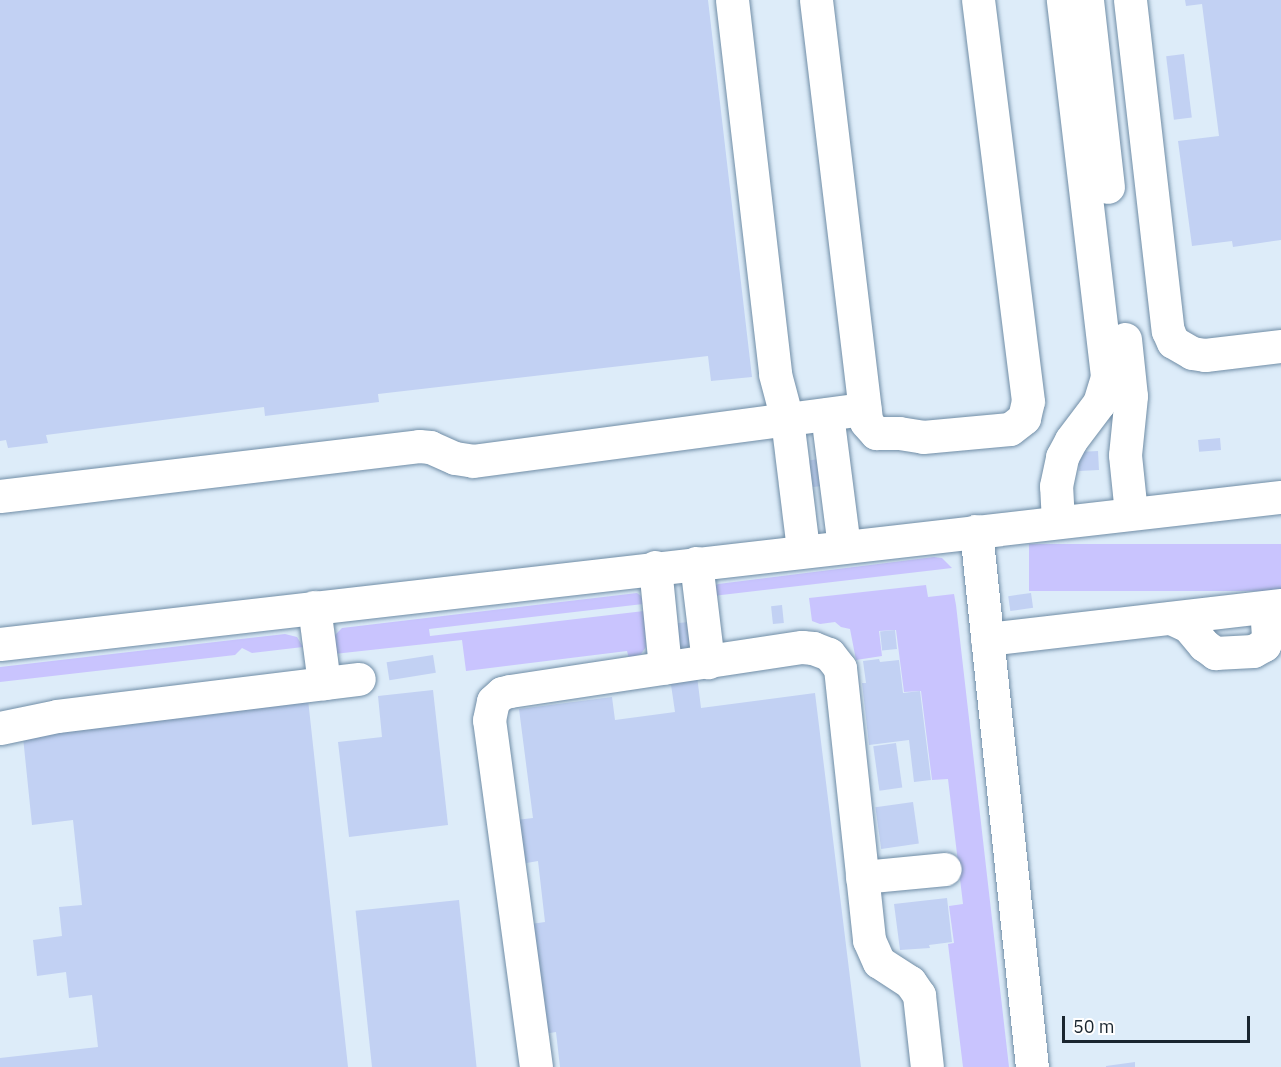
<!DOCTYPE html>
<style>
body{margin:0}
#map{position:relative;width:1281px;height:1067px;overflow:hidden;background:#eff5fb;font-family:"IBM Plex Sans",sans-serif}
div>[style]{position:absolute}
.built>*{inset:0;background:#ddecf9;transform-origin:0 0}
.green>*{inset:0;background:#c9c4fe;transform-origin:0 0}
.building>*{inset:0;background:#c2d1f3;transform-origin:0 0}
.roads{filter:drop-shadow(0 0 2px #708da6) drop-shadow(0 0 2px #708da6)}
.minor>*{height:33px;margin:-16.5px;padding:0 16.5px;transform-origin:16.5px;border-radius:16.5px;background:#fff}
span{translate:-50% -50%;white-space:nowrap;text-align:center;line-height:1.15;-webkit-text-stroke:4.5px #fff;paint-order:stroke}
.scale{position:absolute;left:1062px;top:1016px;width:188px;height:27px;box-sizing:border-box;border:3px solid #1a2630;border-top:0;padding-left:8px;font-size:18px;line-height:21px;white-space:nowrap;color:#1a2630;-webkit-text-stroke:4px #fff;paint-order:stroke}
</style>
<div id="map">
<div class="built">
<div style="left:0;top:0;width:1281px;height:1067px"></div>
</div>
<div class="green">
<div style="left:1281px;top:544px;width:47px;height:252px;rotate:90deg"></div>
<div style="clip-path:polygon(934px 557px,942px 558px,952px 568px,713px 596px,715px 586px,718px 584px)"></div>
<div style="clip-path:polygon(926px 585px,928px 597px,954px 594px,956px 605px,1009px 1067px,963px 1067px,948px 944px,954px 943px,949px 906px,963px 904px,948px 779px,932px 780px,921px 691px,904px 692px,896px 630px,879px 631px,882px 656px,856px 660px,850px 629px,841px 627px,835px 622px,820px 624px,812px 621px,809px 598px)"></div>
<div style="clip-path:polygon(637px 593px,641px 596px,643px 604px,429px 629px,430px 636px,644px 611px,646px 647px,641px 654px,629px 658px,627px 651px,466px 671px,462px 640px,334px 654px,332px 638px,342px 628px)"></div>
<div style="clip-path:polygon(285px 634px,297px 637px,303px 647px,252px 653px,242px 648px,235px 655px,0 682px,0 667px)"></div>
</div>
<div class="building">
<div style="clip-path:polygon(0 0,708px 0,752px 377px,711px 381px,708px 356px,378px 394px,379px 402px,265px 416px,264px 407px,46px 435px,48px 443px,8px 448px,6px 440px,0 441px)"></div>
<div style="clip-path:polygon(1185px 0,1281px 0,1281px 240px,1233px 247px,1232px 241px,1192px 246px,1178px 141px,1219px 136px,1202px 4px,1186px 6px)"></div>
<div style="left:1184px;top:54px;width:64px;height:18px;rotate:83deg"></div>
<div style="left:1220px;top:438px;width:12px;height:22px;rotate:85deg"></div>
<div style="left:1098px;top:451px;width:19px;height:20px;rotate:87deg"></div>
<div style="left:821px;top:459px;width:27px;height:15px;rotate:84deg"></div>
<div style="left:1031px;top:593px;width:15px;height:23px;rotate:82deg"></div>
<div style="left:782px;top:605px;width:18px;height:11px;rotate:84deg"></div>
<div style="left:689px;top:622px;width:29px;height:13px;rotate:84deg"></div>
<div style="left:895px;top:630px;width:19px;height:15px;rotate:84deg"></div>
<div style="left:433px;top:655px;width:18px;height:47px;rotate:81deg"></div>
<div style="clip-path:polygon(879px 659px,880px 662px,899px 660px,903px 693px,920px 691px,931px 780px,914px 782px,909px 740px,869px 745px,862px 683px,866px 683px,863px 661px)"></div>
<div style="clip-path:polygon(696px 668px,701px 708px,815px 693px,861px 1067px,560px 1067px,556px 1032px,538px 1035px,524px 925px,545px 922px,538px 861px,521px 864px,516px 820px,533px 818px,519px 709px,612px 697px,615px 720px,675px 712px,669px 671px)"></div>
<div style="clip-path:polygon(307px 690px,348px 1067px,0 1067px,0 1058px,98px 1047px,92px 995px,69px 998px,66px 972px,37px 976px,33px 940px,62px 936px,59px 907px,82px 905px,73px 820px,32px 825px,23px 737px,63px 732px,62px 718px)"></div>
<div style="clip-path:polygon(433px 690px,448px 825px,349px 837px,338px 742px,382px 737px,378px 696px)"></div>
<div style="left:896px;top:743px;width:45px;height:23px;rotate:82deg"></div>
<div style="left:913px;top:802px;width:42px;height:38px;rotate:82deg"></div>
<div style="clip-path:polygon(947px 898px,952px 942px,929px 945px,930px 948px,900px 950px,894px 904px)"></div>
<div style="left:459px;top:900px;width:168px;height:104px;rotate:84deg"></div>
<div style="clip-path:polygon(1135px 1062px,1135px 1067px,1106px 1067px,1106px 1066px)"></div>
</div>
<div class="roads">
<div class="minor">
<div style="left:732px;top:0;width:376px;rotate:83.4deg"></div>
<div style="left:775px;top:374px;width:47px;rotate:75.1deg"></div>
<div style="left:787px;top:419px;width:132px;rotate:83deg"></div>
<div style="left:816px;top:0;width:425px;rotate:83.2deg"></div>
<div style="left:866px;top:422px;width:15px;rotate:48deg"></div>
<div style="left:876px;top:433px;width:23px"></div>
<div style="left:899px;top:433px;width:24px;rotate:9deg"></div>
<div style="left:923px;top:437px;width:87px;rotate:-5.3deg"></div>
<div style="left:1010px;top:429px;width:18px;rotate:-38deg"></div>
<div style="left:1024px;top:418px;width:17px;rotate:-77deg"></div>
<div style="left:1028px;top:401px;width:404px;rotate:-97.1deg"></div>
<div style="left:1087px;top:0;width:188px;rotate:83.6deg"></div>
<div style="left:1130px;top:0;width:333px;rotate:83.5deg"></div>
<div style="left:1168px;top:331px;width:12px;rotate:66deg"></div>
<div style="left:1173px;top:342px;width:22px;rotate:30deg"></div>
<div style="left:1192px;top:353px;width:13px;rotate:9deg"></div>
<div style="left:1205px;top:355px;width:77px;rotate:-6.8deg"></div>
<div style="left:1125px;top:339px;width:57px;rotate:84deg"></div>
<div style="left:1131px;top:396px;width:59px;rotate:95.8deg"></div>
<div style="left:1125px;top:455px;width:58px;rotate:84.1deg"></div>
<div style="left:827px;top:414px;width:133px;rotate:82.7deg"></div>
<div style="left:0;top:496px;width:422px;rotate:-6.8deg"></div>
<div style="left:419px;top:446px;width:11px;rotate:5deg"></div>
<div style="left:430px;top:447px;width:27px;rotate:24deg"></div>
<div style="left:455px;top:458px;width:18px;rotate:9deg"></div>
<div style="left:473px;top:461px;width:395px;rotate:-7.6deg"></div>
<div style="left:1058px;top:522px;width:36px;rotate:-93deg"></div>
<div style="left:1056px;top:486px;width:30px;rotate:-78deg"></div>
<div style="left:1062px;top:457px;width:19px;rotate:-62deg"></div>
<div style="left:1071px;top:440px;width:46px;rotate:-52.9deg"></div>
<div style="left:1099px;top:403px;width:28px;rotate:-73deg"></div>
<div style="left:1107px;top:376px;width:379px;rotate:-96.7deg"></div>
<div style="left:976px;top:531px;width:539px;rotate:84.04deg"></div>
<div style="left:696px;top:563px;width:100px;rotate:83.1deg"></div>
<div style="left:655px;top:567px;width:101px;rotate:84.3deg"></div>
<div style="left:314px;top:607px;width:77px;rotate:82.5deg"></div>
<div style="left:1171px;top:618px;width:19px;rotate:25deg"></div>
<div style="left:1188px;top:626px;width:25px;rotate:50deg"></div>
<div style="left:1204px;top:645px;width:14px;rotate:36deg"></div>
<div style="left:1215px;top:653px;width:38px;rotate:-3deg"></div>
<div style="left:1253px;top:651px;width:13px;rotate:-29deg"></div>
<div style="left:1264px;top:645px;width:10px;rotate:-66deg"></div>
<div style="left:1268px;top:636px;width:29px;rotate:-94deg"></div>
<div style="left:987px;top:639px;width:296px;rotate:-6.6deg"></div>
<div style="left:0;top:644px;width:1289px;rotate:-6.55deg"></div>
<div style="left:0;top:728px;width:58px;rotate:-11.9deg"></div>
<div style="left:57px;top:716px;width:304px;rotate:-7deg"></div>
<div style="left:862px;top:877px;width:83px;rotate:-5.5deg"></div>
<div style="left:536px;top:1067px;width:350px;rotate:-97.7deg"></div>
<div style="left:489px;top:720px;width:19px;rotate:-78deg"></div>
<div style="left:493px;top:701px;width:12px;rotate:-42deg"></div>
<div style="left:502px;top:693px;width:8px;rotate:-14deg"></div>
<div style="left:510px;top:691px;width:295px;rotate:-8.6deg"></div>
<div style="left:802px;top:647px;width:11px;rotate:5deg"></div>
<div style="left:813px;top:648px;width:17px;rotate:21deg"></div>
<div style="left:829px;top:654px;width:18px;rotate:52deg"></div>
<div style="left:840px;top:668px;width:274px;rotate:83.9deg"></div>
<div style="left:869px;top:940px;width:24px;rotate:66deg"></div>
<div style="left:879px;top:962px;width:37px;rotate:33deg"></div>
<div style="left:910px;top:982px;width:16px;rotate:55deg"></div>
<div style="left:919px;top:995px;width:72px;rotate:83.7deg"></div>
</div>
</div>
<div class="scale">50 m</div>
</div>
